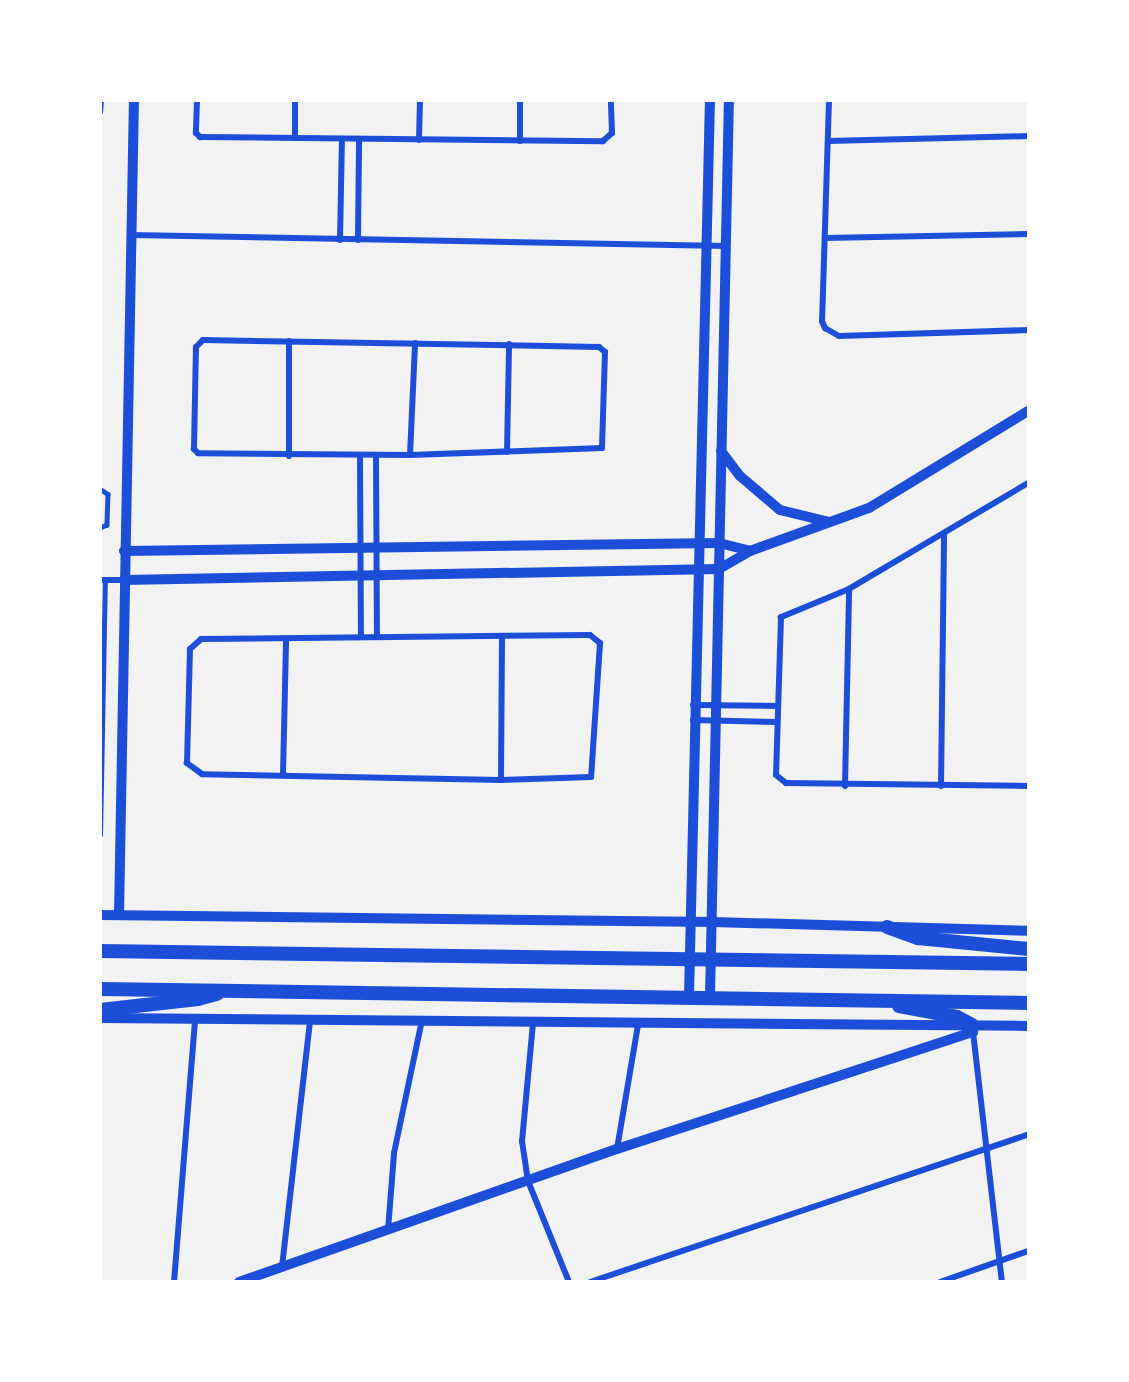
<!DOCTYPE html>
<style>
body{margin:0}
#map{position:relative;width:1129px;height:1382px;overflow:hidden;background:#f2f2f2;font-family:Signika,sans-serif}
div>[style]{position:absolute}
.service>*{height:4.5px;margin:-2.25px;padding:0 2.25px;transform-origin:2.25px;border-radius:2.25px;background:#1d4ed8}
.minor>*{height:6px;margin:-3px;padding:0 3px;transform-origin:3px;border-radius:3px;background:#1d4ed8}
.tertiary>*{height:10px;margin:-5px;padding:0 5px;transform-origin:5px;border-radius:5px;background:#1d4ed8}
.primary>*{height:14px;margin:-7px;padding:0 7px;transform-origin:7px;border-radius:7px;background:#1d4ed8}
span{translate:-50% -50%;white-space:nowrap;text-align:center;line-height:1.15;-webkit-text-stroke:6px #fff;paint-order:stroke}
.frame{position:absolute;inset:0;border:102px solid #fff;pointer-events:none}
</style>
<div id="map">
<div class="service">
<div style="left:100px;top:112px;width:12px;rotate:-85deg"></div>
<div style="left:100px;top:489px;width:9px;rotate:32deg"></div>
<div style="left:108px;top:494px;width:31px;rotate:92deg"></div>
<div style="left:107px;top:525px;width:8px;rotate:157deg"></div>
<div style="left:100px;top:835px;width:255px;rotate:-88.9deg"></div>
</div>
<div class="minor">
<div style="left:197px;top:100px;width:33px;rotate:92deg"></div>
<div style="left:196px;top:133px;width:6px;rotate:45deg"></div>
<div style="left:200px;top:137px;width:403px;rotate:0.6deg"></div>
<div style="left:603px;top:141px;width:12px;rotate:-42deg"></div>
<div style="left:612px;top:133px;width:33px;rotate:-92deg"></div>
<div style="left:520px;top:100px;width:41px;rotate:90deg"></div>
<div style="left:829px;top:100px;width:221px;rotate:91.8deg"></div>
<div style="left:822px;top:321px;width:8px;rotate:67deg"></div>
<div style="left:825px;top:328px;width:16px;rotate:30deg"></div>
<div style="left:839px;top:336px;width:189px;rotate:-1.8deg"></div>
<div style="left:295px;top:138px;width:38px;rotate:-90deg"></div>
<div style="left:419px;top:140px;width:40px;rotate:-88.6deg"></div>
<div style="left:828px;top:141px;width:200px;rotate:-1.4deg"></div>
<div style="left:130px;top:235px;width:596px;rotate:1.06deg"></div>
<div style="left:825px;top:238px;width:203px;rotate:-1.1deg"></div>
<div style="left:340px;top:240px;width:101px;rotate:-88.9deg"></div>
<div style="left:358px;top:240px;width:100px;rotate:-89.4deg"></div>
<div style="left:203px;top:340px;width:396px;rotate:1deg"></div>
<div style="left:599px;top:347px;width:8px;rotate:40deg"></div>
<div style="left:605px;top:352px;width:96px;rotate:91.8deg"></div>
<div style="left:602px;top:448px;width:192px;rotate:177.9deg"></div>
<div style="left:410px;top:455px;width:212px;rotate:-179.5deg"></div>
<div style="left:198px;top:453px;width:6px;rotate:-135deg"></div>
<div style="left:194px;top:449px;width:102px;rotate:-88.9deg"></div>
<div style="left:196px;top:347px;width:10px;rotate:-45deg"></div>
<div style="left:507px;top:452px;width:108px;rotate:-88.9deg"></div>
<div style="left:360px;top:455px;width:182px;rotate:89.7deg"></div>
<div style="left:376px;top:455px;width:182px;rotate:89.7deg"></div>
<div style="left:410px;top:455px;width:112px;rotate:-87.4deg"></div>
<div style="left:289px;top:456px;width:115px;rotate:-90deg"></div>
<div style="left:1028px;top:483px;width:208px;rotate:149.4deg"></div>
<div style="left:849px;top:589px;width:74px;rotate:157.6deg"></div>
<div style="left:781px;top:617px;width:158px;rotate:91.8deg"></div>
<div style="left:776px;top:775px;width:13px;rotate:39deg"></div>
<div style="left:786px;top:783px;width:242px;rotate:0.7deg"></div>
<div style="left:100px;top:580px;width:24px"></div>
<div style="left:590px;top:635px;width:13px;rotate:39deg"></div>
<div style="left:600px;top:643px;width:134px;rotate:93.8deg"></div>
<div style="left:591px;top:777px;width:90px;rotate:178.1deg"></div>
<div style="left:501px;top:780px;width:299px;rotate:-178.9deg"></div>
<div style="left:202px;top:774px;width:19px;rotate:-144deg"></div>
<div style="left:187px;top:763px;width:114px;rotate:-88.5deg"></div>
<div style="left:190px;top:649px;width:15px;rotate:-42deg"></div>
<div style="left:201px;top:639px;width:389px;rotate:-0.6deg"></div>
<div style="left:693px;top:705px;width:84px;rotate:0.7deg"></div>
<div style="left:693px;top:720px;width:83px;rotate:1.4deg"></div>
<div style="left:283px;top:775px;width:136px;rotate:-88.7deg"></div>
<div style="left:501px;top:780px;width:142px;rotate:-89.6deg"></div>
<div style="left:845px;top:786px;width:197px;rotate:-88.8deg"></div>
<div style="left:941px;top:786px;width:253px;rotate:-89.3deg"></div>
<div style="left:533px;top:1023px;width:119px;rotate:95.3deg"></div>
<div style="left:522px;top:1141px;width:40px;rotate:81.5deg"></div>
<div style="left:528px;top:1181px;width:109px;rotate:67.9deg"></div>
<div style="left:973px;top:1032px;width:252px;rotate:83.4deg"></div>
<div style="left:617px;top:1149px;width:126px;rotate:-80.4deg"></div>
<div style="left:388px;top:1230px;width:77px;rotate:-85.5deg"></div>
<div style="left:394px;top:1153px;width:136px;rotate:-78.1deg"></div>
<div style="left:282px;top:1267px;width:248px;rotate:-83.5deg"></div>
<div style="left:174px;top:1282px;width:264px;rotate:-85.4deg"></div>
<div style="left:590px;top:1282px;width:462px;rotate:-18.6deg"></div>
<div style="left:940px;top:1282px;width:93px;rotate:-19.4deg"></div>
</div>
<div class="tertiary">
<div style="left:721px;top:451px;width:31px;rotate:53deg"></div>
<div style="left:740px;top:476px;width:52px;rotate:40.4deg"></div>
<div style="left:780px;top:510px;width:50px;rotate:13.8deg"></div>
<div style="left:124px;top:551px;width:595px;rotate:-0.77deg"></div>
<div style="left:719px;top:543px;width:32px;rotate:14deg"></div>
<div style="left:124px;top:580px;width:595px;rotate:-1.06deg"></div>
<div style="left:719px;top:569px;width:36px;rotate:-30deg"></div>
<div style="left:750px;top:551px;width:127px;rotate:-19.9deg"></div>
<div style="left:869px;top:508px;width:186px;rotate:-31.4deg"></div>
<div style="left:100px;top:915px;width:613px;rotate:0.65deg"></div>
<div style="left:713px;top:922px;width:315px;rotate:1.6deg"></div>
<div style="left:119px;top:915px;width:815px;rotate:-88.95deg"></div>
<div style="left:689px;top:996px;width:896px;rotate:-88.66deg"></div>
<div style="left:710px;top:996px;width:896px;rotate:-88.79deg"></div>
<div style="left:100px;top:1018px;width:928px;rotate:0.49deg"></div>
<div style="left:239px;top:1282px;width:401px;rotate:-19.4deg"></div>
<div style="left:617px;top:1149px;width:375px;rotate:-18.2deg"></div>
<div style="left:973px;top:1032px;width:7px;rotate:-98deg"></div>
</div>
<div class="primary">
<div style="left:887px;top:927px;width:33px;rotate:20deg"></div>
<div style="left:918px;top:938px;width:111px;rotate:5.7deg"></div>
<div style="left:100px;top:951px;width:928px;rotate:0.8deg"></div>
<div style="left:100px;top:989px;width:928px;rotate:0.86deg"></div>
<div style="left:899px;top:1006px;width:59px;rotate:10.7deg"></div>
<div style="left:957px;top:1017px;width:17px;rotate:28deg"></div>
<div style="left:100px;top:1010px;width:99px;rotate:-6.4deg"></div>
<div style="left:198px;top:999px;width:20px;rotate:-15deg"></div>
</div>
<div class="frame"></div>
</div>
